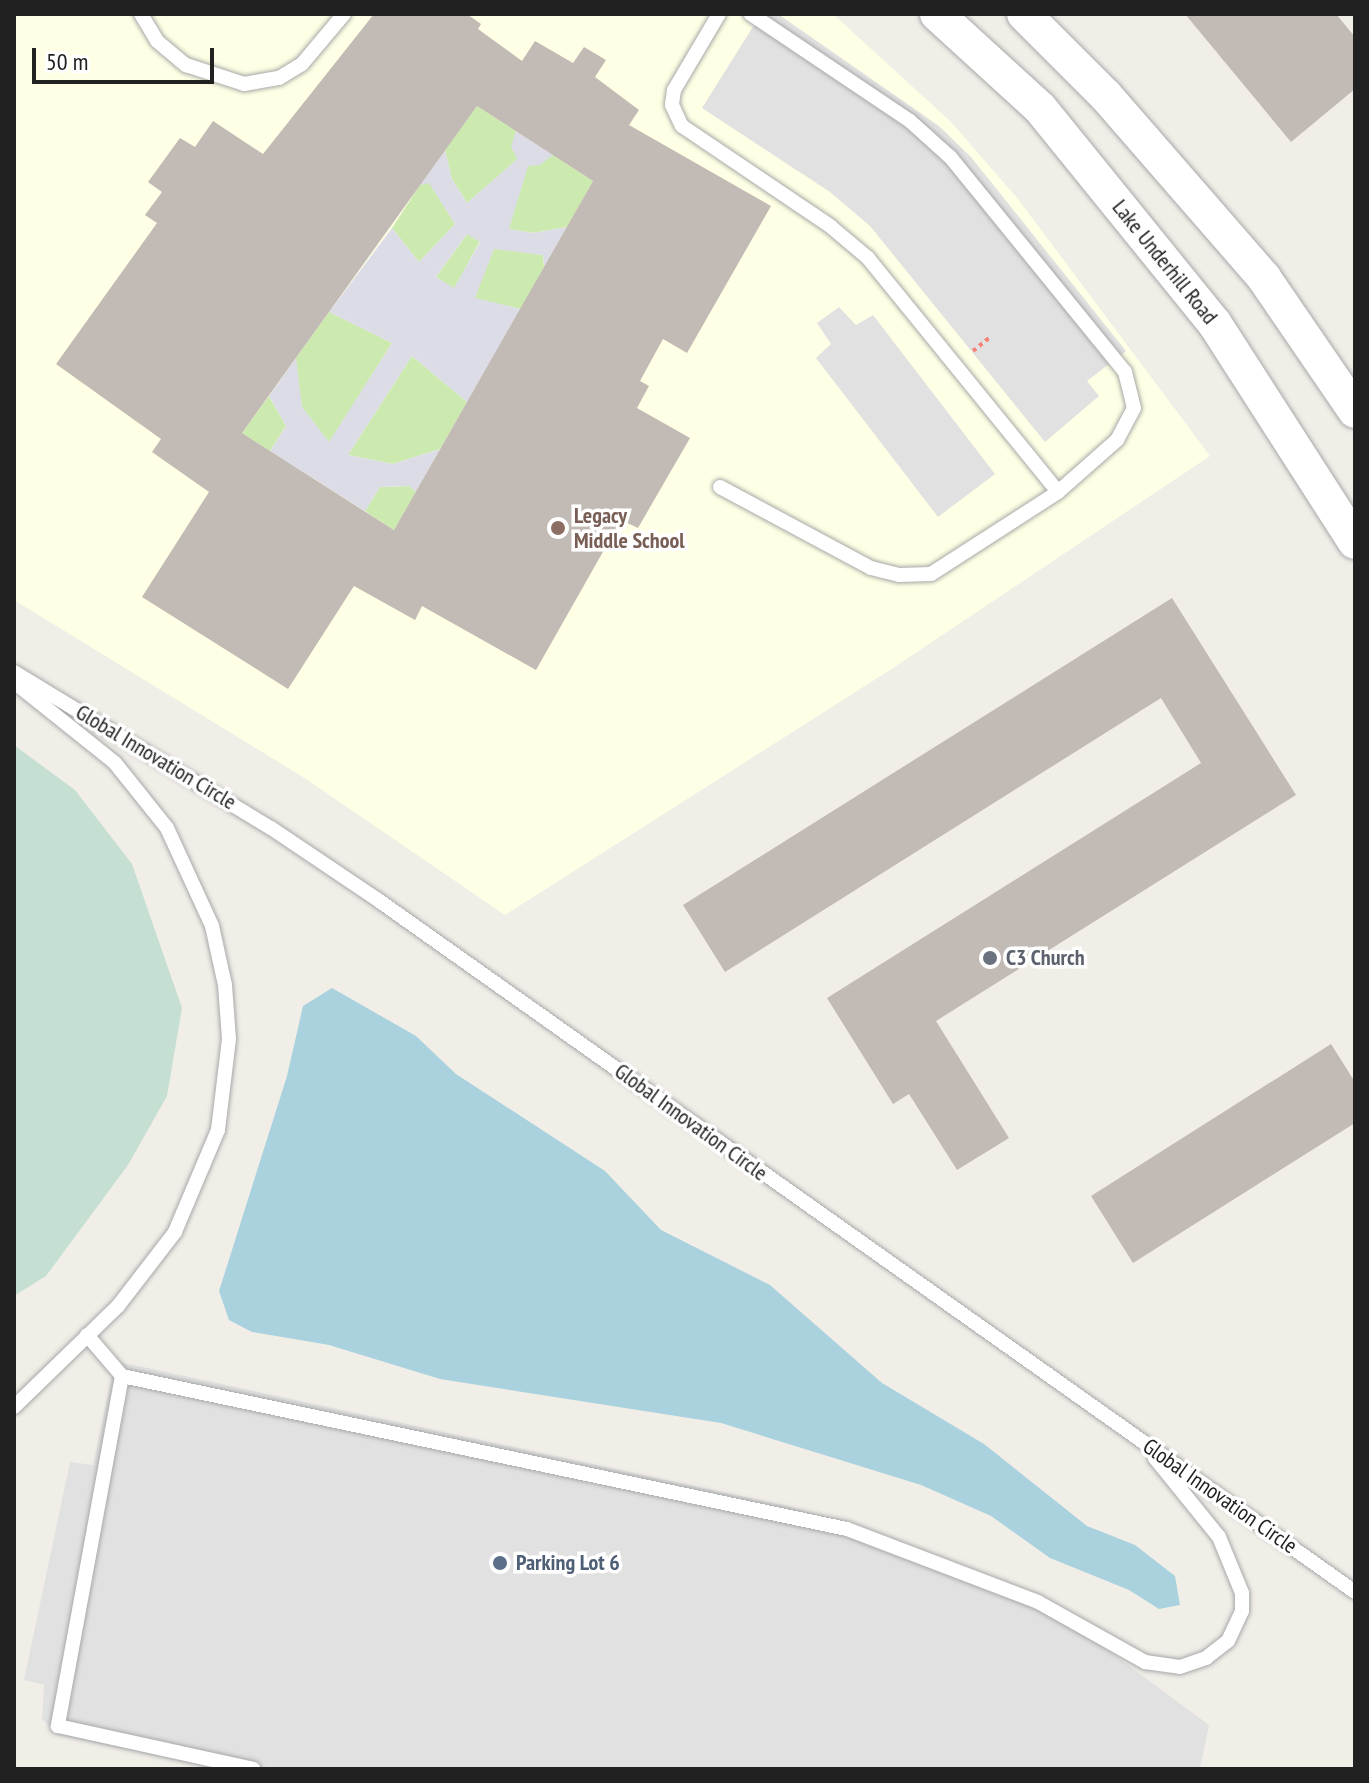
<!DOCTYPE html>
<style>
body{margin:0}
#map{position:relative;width:1369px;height:1783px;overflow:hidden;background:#f1eee8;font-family:"PT Sans Narrow",sans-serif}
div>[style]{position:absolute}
.education>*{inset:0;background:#feffe4}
.grass>*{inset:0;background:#cceab0}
.wetland>*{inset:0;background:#c6dfd3}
.parking>*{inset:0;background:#e1e1e1}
.plaza>*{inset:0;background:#dcdce7}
.water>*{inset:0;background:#aad2de}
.building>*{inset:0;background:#c2bab4}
.path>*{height:4px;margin-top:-2px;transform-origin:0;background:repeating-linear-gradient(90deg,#f88173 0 4px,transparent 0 8px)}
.roads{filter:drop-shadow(0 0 2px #a8a8a8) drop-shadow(0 0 2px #a8a8a8)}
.service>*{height:14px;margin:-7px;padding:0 7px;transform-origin:7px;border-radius:7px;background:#fff}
.tertiary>*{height:34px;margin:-17px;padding:0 17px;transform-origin:17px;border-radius:17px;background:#fff}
.dots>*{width:22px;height:22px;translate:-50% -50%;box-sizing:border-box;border:4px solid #fff;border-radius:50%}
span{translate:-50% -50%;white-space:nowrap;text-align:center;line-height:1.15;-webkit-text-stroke:7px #fff;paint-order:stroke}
.street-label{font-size:22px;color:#212121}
.education-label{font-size:22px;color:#785e54;font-weight:700}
.left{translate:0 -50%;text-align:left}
.worship-label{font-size:22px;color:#5b616d;font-weight:700}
.service-label{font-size:22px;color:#4e5e75;font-weight:700}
.frame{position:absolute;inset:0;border:16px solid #212121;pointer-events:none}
.scale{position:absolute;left:32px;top:48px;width:182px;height:36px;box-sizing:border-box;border:4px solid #212121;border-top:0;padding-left:10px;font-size:24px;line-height:28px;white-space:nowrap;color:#212121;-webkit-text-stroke:6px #fff;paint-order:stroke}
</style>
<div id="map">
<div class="education">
<div style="clip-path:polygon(14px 14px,833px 14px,951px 122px,1018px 199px,1210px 456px,893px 668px,505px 915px,303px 777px,14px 600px)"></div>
</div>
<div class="grass">
<div style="clip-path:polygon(477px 106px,516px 131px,518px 159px,467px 203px,452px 179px,445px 150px)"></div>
<div style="clip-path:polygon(553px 155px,593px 181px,567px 227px,533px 233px,508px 229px,528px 165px)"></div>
<div style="clip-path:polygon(429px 182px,455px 224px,419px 262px,392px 228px,420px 185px)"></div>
<div style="clip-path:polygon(468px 233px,480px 241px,454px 289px,436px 277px)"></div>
<div style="clip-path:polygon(494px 248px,543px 255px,544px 267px,521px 309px,474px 298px)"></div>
<div style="clip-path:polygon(329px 312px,392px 343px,329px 443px,302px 407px,295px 373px,296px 358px)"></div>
<div style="clip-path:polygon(412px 356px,467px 402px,440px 449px,393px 464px,348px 455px)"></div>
<div style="clip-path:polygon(269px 396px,286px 426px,270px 451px,242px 433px)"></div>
<div style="clip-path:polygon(410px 486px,416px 492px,394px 530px,365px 511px,380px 487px)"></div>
</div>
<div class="wetland">
<div style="clip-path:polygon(14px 745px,75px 790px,132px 864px,182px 1008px,167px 1096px,128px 1165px,46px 1276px,14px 1296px)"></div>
</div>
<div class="parking">
<div style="clip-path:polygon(761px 14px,778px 14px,939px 126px,971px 157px,1126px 351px,1087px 381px,1099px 396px,1045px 442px,870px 226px,830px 192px,702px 108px)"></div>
<div style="clip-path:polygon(839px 307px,856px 325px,873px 315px,995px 474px,938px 517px,816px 358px,831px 344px,817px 323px)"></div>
<div style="clip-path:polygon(115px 1361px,792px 1507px,897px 1540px,1004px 1586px,1109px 1651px,1209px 1725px,1200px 1769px,217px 1769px,58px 1735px,42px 1719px,44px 1685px,24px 1680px,70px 1462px,93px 1465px)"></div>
</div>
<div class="plaza">
<div style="clip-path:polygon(evenodd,516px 131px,553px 155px,540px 165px,528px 166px,509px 229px,533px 233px,567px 227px,544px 267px,543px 255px,494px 249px,475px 298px,521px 309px,467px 402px,412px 356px,348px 455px,393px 464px,440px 449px,416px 492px,410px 486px,380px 487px,365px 511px,270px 451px,286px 426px,269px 396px,296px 358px,302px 407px,329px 442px,392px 343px,329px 312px,392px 228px,419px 262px,455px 224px,429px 183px,420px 185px,445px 150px,452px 179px,467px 203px,517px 159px,511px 146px,516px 131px,467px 234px,480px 242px,454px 288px,436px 277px,467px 234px)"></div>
</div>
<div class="water">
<div style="clip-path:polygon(332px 988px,416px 1036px,456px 1074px,605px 1171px,661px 1230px,770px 1285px,882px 1383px,984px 1444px,1087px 1526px,1135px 1545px,1175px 1576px,1180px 1605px,1159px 1609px,1129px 1590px,1050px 1558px,991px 1516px,921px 1485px,721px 1423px,440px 1379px,329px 1345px,252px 1332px,229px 1320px,219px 1291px,287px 1076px,303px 1006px)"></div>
</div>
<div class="building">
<div style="clip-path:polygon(evenodd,374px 14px,467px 14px,481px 24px,478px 29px,522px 61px,535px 41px,573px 63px,584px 47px,606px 60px,595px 77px,639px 110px,629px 125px,771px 206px,687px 353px,663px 339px,640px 381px,649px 386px,637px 408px,690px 438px,638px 528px,621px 520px,536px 670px,422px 606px,415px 620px,354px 586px,288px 689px,142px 597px,209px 492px,152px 452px,161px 439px,56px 364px,157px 223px,145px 215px,162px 192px,148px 182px,180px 138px,195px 147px,213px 121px,263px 154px,374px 14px,477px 106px,593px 181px,394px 530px,242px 433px,477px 106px)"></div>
<div style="clip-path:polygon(1185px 14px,1336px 14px,1355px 37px,1355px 89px,1291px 142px)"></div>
<div style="clip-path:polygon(1172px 598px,1296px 795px,936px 1021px,1009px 1138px,957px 1170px,909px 1094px,893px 1104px,827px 998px,1201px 763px,1161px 698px,725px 972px,683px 905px)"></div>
<div style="clip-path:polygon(1331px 1044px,1355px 1082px,1355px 1123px,1133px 1263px,1091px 1196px)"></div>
</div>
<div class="path">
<div style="left:973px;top:351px;width:22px;rotate:-39deg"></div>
</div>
<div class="roads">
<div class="service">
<div style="left:141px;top:14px;width:31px;rotate:59deg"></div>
<div style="left:157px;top:41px;width:38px;rotate:40deg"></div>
<div style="left:186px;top:65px;width:61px;rotate:18.1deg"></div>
<div style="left:244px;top:84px;width:36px;rotate:-10deg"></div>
<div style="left:279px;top:78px;width:27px;rotate:-31deg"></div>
<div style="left:302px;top:64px;width:65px;rotate:-50deg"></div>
<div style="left:719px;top:14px;width:88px;rotate:120.6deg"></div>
<div style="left:674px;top:90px;width:15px;rotate:98deg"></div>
<div style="left:672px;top:105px;width:23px;rotate:65deg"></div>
<div style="left:682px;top:126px;width:179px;rotate:34deg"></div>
<div style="left:830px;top:226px;width:50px;rotate:40.1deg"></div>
<div style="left:868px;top:258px;width:301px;rotate:50.9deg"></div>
<div style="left:720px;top:487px;width:171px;rotate:28.2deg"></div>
<div style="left:871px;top:568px;width:29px;rotate:14deg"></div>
<div style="left:899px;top:575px;width:32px;rotate:-2deg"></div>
<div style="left:931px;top:574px;width:151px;rotate:-32.8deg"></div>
<div style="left:1058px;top:492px;width:79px;rotate:-41.4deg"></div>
<div style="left:1117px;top:440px;width:36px;rotate:-62deg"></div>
<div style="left:1134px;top:408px;width:37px;rotate:-104deg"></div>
<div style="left:1125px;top:372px;width:277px;rotate:-129.1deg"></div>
<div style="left:950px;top:157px;width:54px;rotate:-138deg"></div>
<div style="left:910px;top:121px;width:192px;rotate:-146.1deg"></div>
<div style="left:14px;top:672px;width:301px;rotate:31.3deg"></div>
<div style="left:271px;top:828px;width:129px;rotate:33.9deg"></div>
<div style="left:378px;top:900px;width:1197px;rotate:35.31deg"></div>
<div style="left:14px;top:682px;width:129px;rotate:38.7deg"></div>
<div style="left:115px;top:763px;width:83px;rotate:51.3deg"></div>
<div style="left:167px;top:828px;width:108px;rotate:65.3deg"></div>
<div style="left:212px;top:926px;width:60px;rotate:77.6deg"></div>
<div style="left:225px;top:985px;width:54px;rotate:85.8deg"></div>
<div style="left:229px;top:1039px;width:92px;rotate:96.9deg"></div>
<div style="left:218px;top:1130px;width:111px;rotate:112.9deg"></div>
<div style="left:175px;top:1232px;width:93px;rotate:127.6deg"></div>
<div style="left:118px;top:1306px;width:145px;rotate:135.8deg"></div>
<div style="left:87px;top:1335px;width:54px;rotate:49.5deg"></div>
<div style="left:122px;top:1376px;width:741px;rotate:11.92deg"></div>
<div style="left:847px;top:1529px;width:204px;rotate:20.9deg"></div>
<div style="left:1038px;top:1602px;width:123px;rotate:29.3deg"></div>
<div style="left:1145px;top:1662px;width:35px;rotate:8deg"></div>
<div style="left:1180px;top:1667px;width:28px;rotate:-19deg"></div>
<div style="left:1206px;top:1658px;width:28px;rotate:-38deg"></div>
<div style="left:1228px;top:1641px;width:33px;rotate:-65deg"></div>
<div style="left:1242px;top:1611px;width:18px;rotate:-90deg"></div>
<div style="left:1242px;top:1593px;width:61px;rotate:-112.3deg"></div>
<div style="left:1219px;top:1537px;width:102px;rotate:-129deg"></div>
<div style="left:122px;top:1376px;width:356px;rotate:100.4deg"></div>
<div style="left:58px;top:1726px;width:200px;rotate:12.4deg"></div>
</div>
<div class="tertiary">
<div style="left:937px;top:14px;width:139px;rotate:42.4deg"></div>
<div style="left:1040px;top:108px;width:278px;rotate:51deg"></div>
<div style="left:1215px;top:324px;width:259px;rotate:57.3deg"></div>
<div style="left:1024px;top:14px;width:116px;rotate:45deg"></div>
<div style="left:1106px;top:96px;width:241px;rotate:49deg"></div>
<div style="left:1264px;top:278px;width:161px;rotate:55.6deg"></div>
</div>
</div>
<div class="dots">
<div style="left:558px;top:528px;background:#8d6e63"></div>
<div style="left:990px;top:958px;background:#6b7280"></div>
<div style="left:500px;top:1563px;background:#5c6f8a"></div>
</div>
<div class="street-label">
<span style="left:1165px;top:262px;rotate:51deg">Lake Underhill Road</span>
<span style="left:156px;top:757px;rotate:31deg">Global Innovation Circle</span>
<span style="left:691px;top:1122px;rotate:36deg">Global Innovation Circle</span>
<span style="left:1220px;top:1496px;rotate:35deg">Global Innovation Circle</span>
</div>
<div class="education-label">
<span class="left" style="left:574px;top:528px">Legacy<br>Middle School</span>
</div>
<div class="worship-label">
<span class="left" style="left:1006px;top:958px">C3 Church</span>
</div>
<div class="service-label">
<span class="left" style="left:516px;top:1563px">Parking Lot 6</span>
</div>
<div class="frame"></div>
<div class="scale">50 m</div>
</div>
